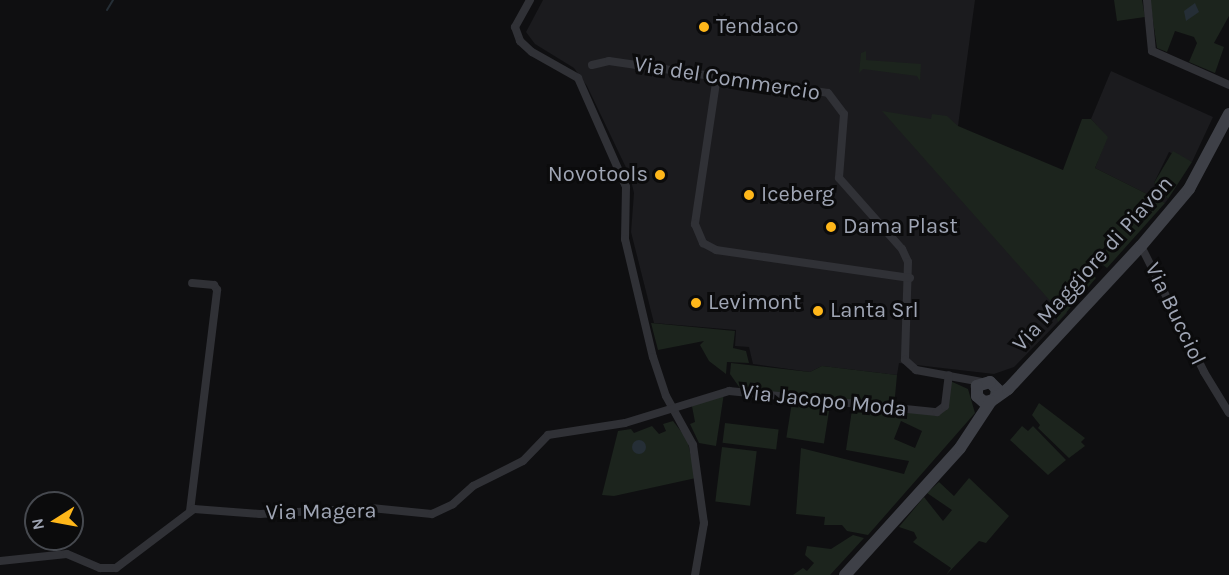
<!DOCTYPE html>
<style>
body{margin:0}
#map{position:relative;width:1229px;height:575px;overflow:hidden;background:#0f0f11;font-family:Karla,sans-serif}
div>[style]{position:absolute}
.built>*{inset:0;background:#1b1b1e}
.green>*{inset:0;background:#1c241d;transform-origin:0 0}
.water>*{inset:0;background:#252e36}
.round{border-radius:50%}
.stream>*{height:2px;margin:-1px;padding:0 1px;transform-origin:1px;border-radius:1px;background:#252e36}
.minor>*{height:8px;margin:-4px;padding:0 4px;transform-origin:4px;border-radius:4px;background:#303136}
.secondary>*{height:12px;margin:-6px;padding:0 6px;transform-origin:6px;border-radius:6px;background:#3e4047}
.dots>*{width:16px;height:16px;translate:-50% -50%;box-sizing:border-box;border:3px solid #0b0b0c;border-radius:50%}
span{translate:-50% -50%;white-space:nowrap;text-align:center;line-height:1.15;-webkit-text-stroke:6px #0b0b0c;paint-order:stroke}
.poi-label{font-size:22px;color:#9fa5b4}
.left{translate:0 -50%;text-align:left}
.right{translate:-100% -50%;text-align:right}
.street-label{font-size:22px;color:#9fa5b4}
.north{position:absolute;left:24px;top:491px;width:60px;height:60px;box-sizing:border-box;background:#0b0b0c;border:2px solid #46494f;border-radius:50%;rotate:259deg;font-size:16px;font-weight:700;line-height:24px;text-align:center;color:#9fa5b4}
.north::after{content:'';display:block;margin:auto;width:21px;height:27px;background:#ffb71a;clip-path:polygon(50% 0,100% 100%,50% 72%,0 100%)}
</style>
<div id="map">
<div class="built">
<div style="clip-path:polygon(543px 0,975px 0,958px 126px,1067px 313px,1014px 367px,994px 374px,899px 363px,897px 375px,822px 366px,810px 372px,753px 364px,749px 347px,735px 346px,736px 330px,654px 323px,631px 232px,634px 193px,630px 176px,587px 86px,574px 68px,535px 44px,526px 32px)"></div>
<div style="clip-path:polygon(1111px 71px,1213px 117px,1192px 162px,1169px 152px,1154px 183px,1168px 199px,1165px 203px,1095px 168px,1107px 137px,1091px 119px)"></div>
</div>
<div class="green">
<div style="clip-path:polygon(1114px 0,1142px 0,1145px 17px,1117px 21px)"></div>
<div style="clip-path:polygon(1150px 0,1229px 0,1229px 16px,1214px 43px,1224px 47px,1215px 73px,1189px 62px,1197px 43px,1194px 37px,1175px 31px,1167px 52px,1157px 48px)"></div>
<div style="clip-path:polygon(866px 51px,866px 60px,921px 64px,920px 81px,917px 76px,863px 69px,859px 73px,861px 53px)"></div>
<div style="clip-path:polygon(882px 111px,931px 119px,932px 114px,947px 116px,958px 126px,1063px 170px,1082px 119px,1091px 119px,1108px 137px,1095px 168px,1165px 203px,1107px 268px,1098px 261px,1089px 271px,1096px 278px,1058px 322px,1052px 303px)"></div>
<div style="clip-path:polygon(1173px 151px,1192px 162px,1168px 199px,1154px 183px)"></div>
<div style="clip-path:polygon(651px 323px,735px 331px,733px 348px,746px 351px,749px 363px,727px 362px,726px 374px,709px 361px,700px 345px,704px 341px,658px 350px)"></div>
<div style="clip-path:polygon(evenodd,731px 363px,810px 372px,822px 366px,897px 375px,894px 407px,942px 410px,948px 380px,968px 389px,975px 413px,868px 535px,847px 531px,842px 525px,824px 525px,825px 517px,796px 514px,801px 448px,904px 474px,909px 461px,846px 450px,853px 403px,742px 391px,730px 374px,731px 363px,901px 421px,922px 431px,915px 448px,894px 439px,901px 421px)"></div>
<div style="clip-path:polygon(724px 393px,716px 446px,699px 443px,690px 424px,695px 422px,691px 401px)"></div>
<div style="left:792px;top:402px;width:38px;height:36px;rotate:9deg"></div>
<div style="clip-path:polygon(1039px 403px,1085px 438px,1081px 442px,1085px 446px,1069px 458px,1038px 428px,1040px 425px,1032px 415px)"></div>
<div style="clip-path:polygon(673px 421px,687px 439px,696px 478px,614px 496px,602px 495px,618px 431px,631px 429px,634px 433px,652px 426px,659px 434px,666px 431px,663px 424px)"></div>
<div style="left:725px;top:423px;width:54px;height:20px;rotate:7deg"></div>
<div style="clip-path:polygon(1022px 426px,1028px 431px,1033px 426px,1066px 460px,1048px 475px,1010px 440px)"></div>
<div style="left:722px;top:447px;width:35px;height:55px;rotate:7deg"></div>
<div style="clip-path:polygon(969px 478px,1009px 516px,986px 543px,979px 541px,946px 575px,951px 568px,913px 542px,917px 538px,914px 532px,899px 527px,924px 497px,943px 521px,952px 510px,927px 493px,939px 482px,954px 496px)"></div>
<div style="clip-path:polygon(853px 535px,864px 538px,830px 575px,793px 575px,803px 568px,807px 571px,814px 563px,805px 555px,807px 546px,831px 549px)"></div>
</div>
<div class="water">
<div style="clip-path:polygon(1195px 3px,1199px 12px,1186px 21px,1184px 11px)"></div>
<div class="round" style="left:632px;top:440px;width:14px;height:14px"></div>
</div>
<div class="stream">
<div style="left:107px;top:10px;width:12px;rotate:-59deg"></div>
</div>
<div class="minor">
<div style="left:530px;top:0;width:31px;rotate:119deg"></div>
<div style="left:515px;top:27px;width:15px;rotate:70deg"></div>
<div style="left:520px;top:41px;width:16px;rotate:43deg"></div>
<div style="left:532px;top:52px;width:53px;rotate:29.5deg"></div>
<div style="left:578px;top:78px;width:119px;rotate:66.2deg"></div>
<div style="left:626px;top:187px;width:52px;rotate:91.1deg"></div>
<div style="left:625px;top:239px;width:121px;rotate:76.7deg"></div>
<div style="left:653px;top:357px;width:41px;rotate:71.6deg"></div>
<div style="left:666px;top:396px;width:56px;rotate:61.1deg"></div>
<div style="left:693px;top:445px;width:79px;rotate:82deg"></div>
<div style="left:704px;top:523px;width:53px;rotate:99.8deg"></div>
<div style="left:1147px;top:0;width:51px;rotate:84.4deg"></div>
<div style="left:1152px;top:51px;width:84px;rotate:23.8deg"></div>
<div style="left:592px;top:65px;width:17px;rotate:-13deg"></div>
<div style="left:609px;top:61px;width:221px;rotate:8.3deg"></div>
<div style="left:828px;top:93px;width:26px;rotate:53deg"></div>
<div style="left:844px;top:114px;width:64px;rotate:94.5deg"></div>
<div style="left:839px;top:178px;width:95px;rotate:48.4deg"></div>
<div style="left:902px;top:249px;width:14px;rotate:65deg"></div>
<div style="left:908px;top:262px;width:98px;rotate:91.8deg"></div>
<div style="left:905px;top:360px;width:15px;rotate:42deg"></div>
<div style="left:916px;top:370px;width:67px;rotate:10.3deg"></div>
<div style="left:717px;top:76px;width:150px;rotate:98.5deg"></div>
<div style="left:695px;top:224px;width:21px;rotate:67deg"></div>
<div style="left:703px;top:243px;width:15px;rotate:28deg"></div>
<div style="left:716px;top:250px;width:196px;rotate:8.2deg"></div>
<div style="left:1141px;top:246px;width:141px;rotate:63.4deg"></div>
<div style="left:1204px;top:372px;width:48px;rotate:58.6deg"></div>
<div style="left:190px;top:511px;width:223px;rotate:-83deg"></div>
<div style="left:217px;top:290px;width:6px;rotate:-121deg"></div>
<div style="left:214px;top:285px;width:22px;rotate:-175deg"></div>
<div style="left:0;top:561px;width:67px;rotate:-6deg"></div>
<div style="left:67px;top:554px;width:36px;rotate:23deg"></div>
<div style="left:100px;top:568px;width:16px"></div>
<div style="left:116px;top:568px;width:98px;rotate:-37.1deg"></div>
<div style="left:194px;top:509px;width:66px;rotate:4.3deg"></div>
<div style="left:260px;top:514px;width:111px;rotate:-3.1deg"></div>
<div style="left:371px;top:508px;width:61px;rotate:5.6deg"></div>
<div style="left:432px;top:514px;width:23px;rotate:-25deg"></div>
<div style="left:453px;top:504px;width:27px;rotate:-42deg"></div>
<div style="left:473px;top:486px;width:56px;rotate:-26.6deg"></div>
<div style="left:523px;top:461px;width:36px;rotate:-46deg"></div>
<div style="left:548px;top:435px;width:78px;rotate:-8.9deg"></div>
<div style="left:625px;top:423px;width:109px;rotate:-17.1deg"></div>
<div style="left:729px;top:391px;width:209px;rotate:5.8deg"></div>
<div style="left:937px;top:412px;width:10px;rotate:-37deg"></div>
<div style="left:945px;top:406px;width:31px;rotate:-83deg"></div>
</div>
<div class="secondary">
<div style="left:996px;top:396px;width:7px;rotate:-82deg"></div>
<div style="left:997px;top:389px;width:10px;rotate:-135deg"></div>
<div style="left:990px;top:382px;width:14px;rotate:163deg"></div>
<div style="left:977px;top:386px;width:10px;rotate:90deg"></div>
<div style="left:977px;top:396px;width:9px;rotate:41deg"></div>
<div style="left:984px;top:402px;width:7px;rotate:-8deg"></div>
<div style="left:991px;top:401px;width:21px;rotate:-35deg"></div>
<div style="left:1008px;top:389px;width:195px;rotate:-47.1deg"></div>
<div style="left:1141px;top:246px;width:75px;rotate:-49.9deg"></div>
<div style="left:1189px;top:189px;width:85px;rotate:-61.9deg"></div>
<div style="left:845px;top:575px;width:171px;rotate:-47.8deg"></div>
<div style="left:960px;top:448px;width:56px;rotate:-56.6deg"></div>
</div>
<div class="dots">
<div style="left:704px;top:27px;background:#ffb71a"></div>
<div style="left:660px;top:175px;background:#ffb71a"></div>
<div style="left:749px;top:195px;background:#ffb71a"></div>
<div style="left:831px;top:227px;background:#ffb71a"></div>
<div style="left:696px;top:303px;background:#ffb71a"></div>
<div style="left:818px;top:311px;background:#ffb71a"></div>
</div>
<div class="poi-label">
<span class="left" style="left:716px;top:27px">Tendaco</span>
<span class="right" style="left:648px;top:175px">Novotools</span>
<span class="left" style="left:761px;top:195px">Iceberg</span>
<span class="left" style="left:843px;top:227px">Dama Plast</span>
<span class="left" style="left:708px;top:303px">Levimont</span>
<span class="left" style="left:830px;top:311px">Lanta Srl</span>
</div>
<div class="street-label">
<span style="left:727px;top:79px;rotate:9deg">Via del Commercio</span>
<span style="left:1093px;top:264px;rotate:-48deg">Via Maggiore di Piavon</span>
<span style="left:1175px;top:314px;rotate:64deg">Via Bucciol</span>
<span style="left:824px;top:401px;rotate:6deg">Via Jacopo Moda</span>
<span style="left:321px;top:512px;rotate:-1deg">Via Magera</span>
</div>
<div class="north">N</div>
</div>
